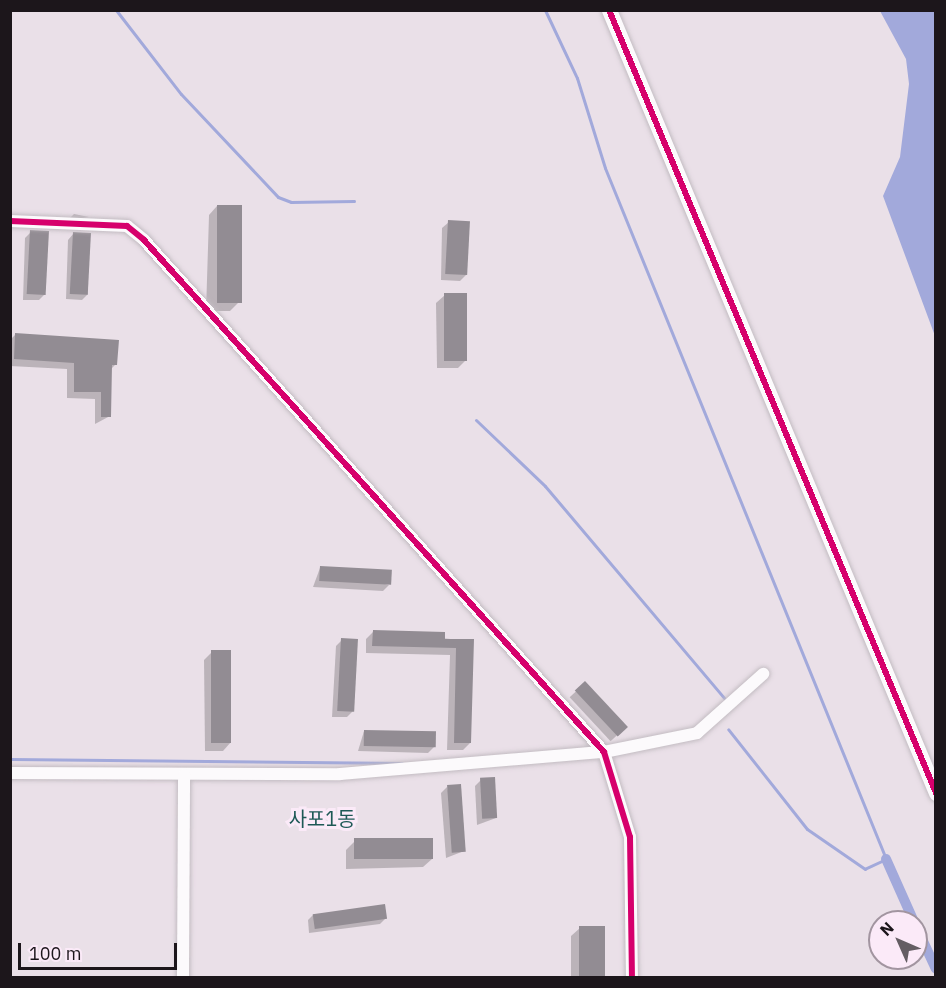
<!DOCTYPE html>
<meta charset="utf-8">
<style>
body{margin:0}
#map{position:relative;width:946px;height:988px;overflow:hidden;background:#eae0e8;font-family:"IBM Plex Sans","Noto Sans KR",sans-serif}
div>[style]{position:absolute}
.water>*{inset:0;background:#a2a9db}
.shadow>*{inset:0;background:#0003;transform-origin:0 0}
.stream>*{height:3px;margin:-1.5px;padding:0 1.5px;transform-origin:1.5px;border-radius:1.5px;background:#a2a9db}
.canal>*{height:10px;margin:-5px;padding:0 5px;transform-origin:5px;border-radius:5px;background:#a2a9db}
.building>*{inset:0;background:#928c93;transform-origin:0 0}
.roads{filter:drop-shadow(0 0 2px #c3bcc2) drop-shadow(0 0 2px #c3bcc2)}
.minor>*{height:12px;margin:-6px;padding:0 6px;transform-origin:6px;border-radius:6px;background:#fcfafc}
.tertiary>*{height:15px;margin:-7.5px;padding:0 7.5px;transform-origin:7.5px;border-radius:7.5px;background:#fcfafc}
.cycleway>*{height:6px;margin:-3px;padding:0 3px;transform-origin:3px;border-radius:3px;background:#d6006c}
span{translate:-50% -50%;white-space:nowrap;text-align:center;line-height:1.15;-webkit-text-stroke:6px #fbeaf8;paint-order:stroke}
.neighbourhood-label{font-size:20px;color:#1e5956}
.frame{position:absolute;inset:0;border:12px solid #1c161b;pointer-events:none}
.north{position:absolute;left:868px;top:910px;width:60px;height:60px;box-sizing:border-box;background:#fbeaf8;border:2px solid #a295a0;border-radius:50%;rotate:315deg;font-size:16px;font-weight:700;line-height:24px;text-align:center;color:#1c161b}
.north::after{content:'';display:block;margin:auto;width:21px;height:27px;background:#645d63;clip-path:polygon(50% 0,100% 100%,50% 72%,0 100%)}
.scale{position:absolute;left:18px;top:943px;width:159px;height:27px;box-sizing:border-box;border:3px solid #1c161b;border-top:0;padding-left:8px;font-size:18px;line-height:21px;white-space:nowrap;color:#1c161b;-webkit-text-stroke:4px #fbeaf8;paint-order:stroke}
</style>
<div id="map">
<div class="water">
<div style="clip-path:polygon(880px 11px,935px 11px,935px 336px,883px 196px,900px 157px,909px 84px,906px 59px)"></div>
</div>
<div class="shadow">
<div style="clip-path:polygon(217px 206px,238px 303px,230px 311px,206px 311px,209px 215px)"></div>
<div style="clip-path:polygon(74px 214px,89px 217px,68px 220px)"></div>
<div style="clip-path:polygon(449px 222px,466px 275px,460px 281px,441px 280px,442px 228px)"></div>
<div style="clip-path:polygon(31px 232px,45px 294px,39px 300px,23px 300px,25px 238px)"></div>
<div style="clip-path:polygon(74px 233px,88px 294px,82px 300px,66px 299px,68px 240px)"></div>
<div style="clip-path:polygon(445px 295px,466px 360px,458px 368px,437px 368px,436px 303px)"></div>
<div style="clip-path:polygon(16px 334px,115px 365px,110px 370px,110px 416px,95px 424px,95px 399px,67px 398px,67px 369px,10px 366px,10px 340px)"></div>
<div style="clip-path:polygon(320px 568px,389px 585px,383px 591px,313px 587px)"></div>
<div style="clip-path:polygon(373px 632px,473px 641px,470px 743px,463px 750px,447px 750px,450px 655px,366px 653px,366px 639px)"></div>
<div style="clip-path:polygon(342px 640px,353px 711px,347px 717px,332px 717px,336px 646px)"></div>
<div style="clip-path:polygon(212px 652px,231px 742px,223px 751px,205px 751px,204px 660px)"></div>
<div style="left:585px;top:683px;width:60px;height:21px;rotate:47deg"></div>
<div style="clip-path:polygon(364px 731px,434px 747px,428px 753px,358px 751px)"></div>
<div style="clip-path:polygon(481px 780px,496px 818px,477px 825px,475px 786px)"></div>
<div style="clip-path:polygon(447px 787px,464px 851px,446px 858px,441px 793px)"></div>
<div style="clip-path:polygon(354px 842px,432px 859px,423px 867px,346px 869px,346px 850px)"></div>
<div style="clip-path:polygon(314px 914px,386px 918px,380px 924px,309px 933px,308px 920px)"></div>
<div style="clip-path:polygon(580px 928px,603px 978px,571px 978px,571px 936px)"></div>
</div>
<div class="stream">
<div style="left:116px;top:10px;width:106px;rotate:52.3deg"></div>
<div style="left:181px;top:94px;width:141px;rotate:46.7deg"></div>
<div style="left:278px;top:197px;width:14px;rotate:21deg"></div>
<div style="left:291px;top:202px;width:63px;rotate:-0.9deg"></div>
<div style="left:545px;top:10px;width:75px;rotate:64.8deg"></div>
<div style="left:577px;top:78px;width:94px;rotate:72.7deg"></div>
<div style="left:605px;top:168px;width:746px;rotate:67.87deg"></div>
<div style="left:886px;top:859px;width:23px;rotate:155deg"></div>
<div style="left:865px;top:869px;width:70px;rotate:-145.4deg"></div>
<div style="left:807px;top:829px;width:127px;rotate:-128.3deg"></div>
<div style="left:476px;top:420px;width:95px;rotate:43.7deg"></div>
<div style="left:545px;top:486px;width:282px;rotate:49.8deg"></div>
<div style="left:10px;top:759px;width:392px;rotate:0.6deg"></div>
</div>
<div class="canal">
<div style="left:886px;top:859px;width:69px;rotate:66deg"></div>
<div style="left:916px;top:926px;width:47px;rotate:65.1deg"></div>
</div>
<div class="building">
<div style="left:217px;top:205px;width:25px;height:98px"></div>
<div style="left:448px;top:220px;width:22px;height:54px;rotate:3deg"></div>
<div style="left:30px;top:230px;width:19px;height:64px;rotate:3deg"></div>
<div style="left:73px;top:232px;width:18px;height:62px;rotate:3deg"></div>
<div style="left:444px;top:293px;width:23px;height:68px"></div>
<div style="clip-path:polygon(15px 333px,119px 340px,117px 365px,112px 365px,111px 417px,101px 417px,101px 392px,74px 392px,74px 363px,14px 359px)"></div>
<div style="left:320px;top:566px;width:72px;height:15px;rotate:3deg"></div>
<div style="clip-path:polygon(373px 630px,445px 632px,445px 639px,474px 639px,471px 743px,454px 743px,456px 648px,372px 646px)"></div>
<div style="left:341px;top:638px;width:17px;height:73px;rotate:3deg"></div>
<div style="left:211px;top:650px;width:20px;height:93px"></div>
<div style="left:585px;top:681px;width:63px;height:14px;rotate:47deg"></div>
<div style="left:364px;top:730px;width:72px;height:16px;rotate:1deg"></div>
<div style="left:495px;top:777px;width:41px;height:15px;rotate:87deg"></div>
<div style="left:461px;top:784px;width:68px;height:14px;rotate:86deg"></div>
<div style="left:433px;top:838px;width:21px;height:79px;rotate:90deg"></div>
<div style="left:385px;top:904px;width:15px;height:73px;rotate:82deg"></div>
<div style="left:579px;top:926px;width:26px;height:52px"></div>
</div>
<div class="roads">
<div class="minor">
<div style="left:10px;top:221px;width:117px;rotate:2.4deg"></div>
<div style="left:127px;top:226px;width:22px;rotate:39deg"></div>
<div style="left:144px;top:240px;width:688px;rotate:48.06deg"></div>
<div style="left:604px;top:752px;width:89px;rotate:73deg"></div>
<div style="left:630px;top:837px;width:141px;rotate:89.2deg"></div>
<div style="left:10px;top:773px;width:330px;rotate:0.2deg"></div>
<div style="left:340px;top:774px;width:265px;rotate:-4.8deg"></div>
<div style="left:604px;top:752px;width:95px;rotate:-11.5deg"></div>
<div style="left:697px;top:733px;width:89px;rotate:-41.8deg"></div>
<div style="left:183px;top:978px;width:203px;rotate:-89.7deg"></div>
</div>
<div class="tertiary">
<div style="left:609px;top:10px;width:849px;rotate:67.33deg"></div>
</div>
</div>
<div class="cycleway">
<div style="left:609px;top:10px;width:849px;rotate:67.33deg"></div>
<div style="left:10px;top:221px;width:117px;rotate:2.4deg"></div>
<div style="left:127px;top:226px;width:22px;rotate:39deg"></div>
<div style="left:144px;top:240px;width:688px;rotate:48.06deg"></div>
<div style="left:604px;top:752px;width:89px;rotate:73deg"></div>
<div style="left:630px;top:837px;width:141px;rotate:89.2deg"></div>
</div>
<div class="neighbourhood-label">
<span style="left:322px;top:818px">사포1동</span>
</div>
<div class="frame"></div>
<div class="north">N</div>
<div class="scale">100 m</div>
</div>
